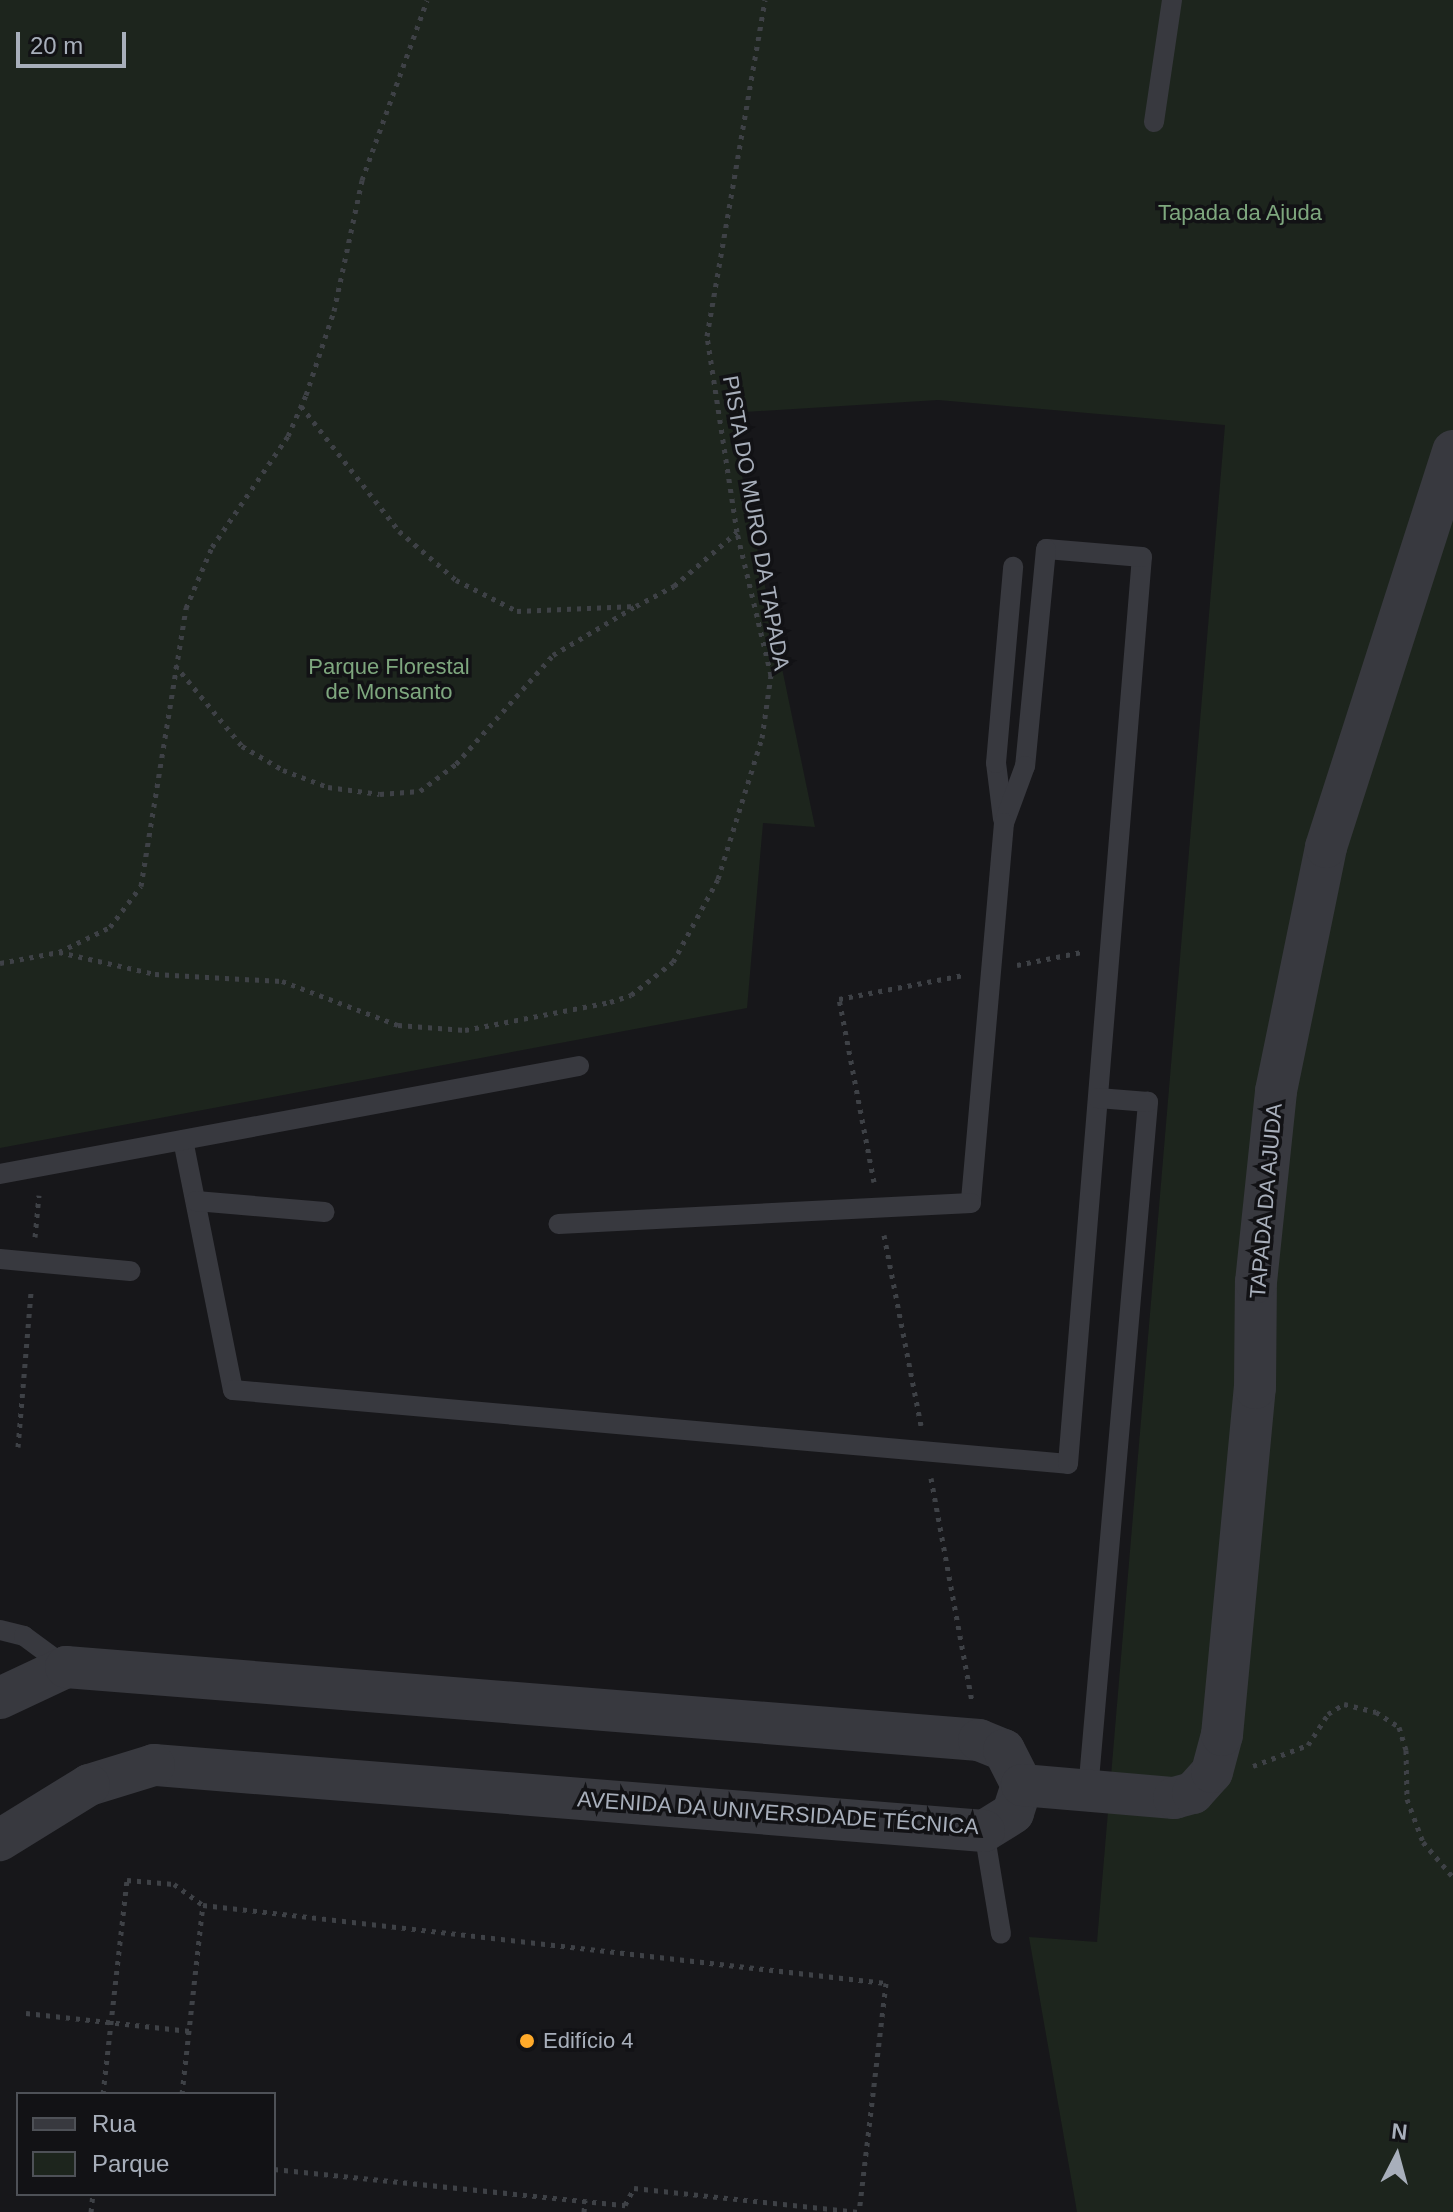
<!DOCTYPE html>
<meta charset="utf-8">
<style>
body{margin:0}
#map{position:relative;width:1453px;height:2212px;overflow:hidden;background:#17171a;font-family:Helvetica,sans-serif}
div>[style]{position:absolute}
.green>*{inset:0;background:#1d251d}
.path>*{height:5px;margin-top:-2.5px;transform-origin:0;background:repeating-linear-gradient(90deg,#3e4146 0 4px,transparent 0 10px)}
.lane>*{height:20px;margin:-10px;padding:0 10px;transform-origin:10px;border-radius:10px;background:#38393f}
.street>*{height:42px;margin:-21px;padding:0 21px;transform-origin:21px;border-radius:21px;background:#38393f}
.dots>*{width:22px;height:22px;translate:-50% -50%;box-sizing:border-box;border:4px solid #121215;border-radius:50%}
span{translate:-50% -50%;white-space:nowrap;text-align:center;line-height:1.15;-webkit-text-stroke:7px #121215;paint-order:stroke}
.park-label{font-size:22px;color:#7ea77e}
.street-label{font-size:22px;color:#a8afbb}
.poi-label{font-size:22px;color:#a8afbb}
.left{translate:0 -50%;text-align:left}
.legend{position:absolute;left:16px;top:2092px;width:260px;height:104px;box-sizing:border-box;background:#121215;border:2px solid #4e5157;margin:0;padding:10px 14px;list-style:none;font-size:24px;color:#a8afbb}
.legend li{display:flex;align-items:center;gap:16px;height:40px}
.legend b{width:40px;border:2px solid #4e5157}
.north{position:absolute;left:1357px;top:2116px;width:80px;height:80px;-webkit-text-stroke:6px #121215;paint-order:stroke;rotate:6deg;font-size:22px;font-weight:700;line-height:32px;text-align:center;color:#a8afbb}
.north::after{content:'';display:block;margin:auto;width:28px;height:36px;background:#a8afbb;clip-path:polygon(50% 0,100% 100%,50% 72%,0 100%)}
.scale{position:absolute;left:16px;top:32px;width:110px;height:36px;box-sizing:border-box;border:4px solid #a8afbb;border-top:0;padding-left:10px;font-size:24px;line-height:28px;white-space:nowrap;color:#a8afbb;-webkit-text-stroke:6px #121215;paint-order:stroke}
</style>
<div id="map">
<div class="green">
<div style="clip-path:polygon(0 0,1453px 0,1453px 2212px,1077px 2212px,1029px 1937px,1097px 1942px,1225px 425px,938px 400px,729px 413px,815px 827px,763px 823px,747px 1008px,0 1148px)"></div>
</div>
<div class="path">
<div style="left:301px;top:406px;width:159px;rotate:51.9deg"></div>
<div style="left:399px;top:531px;width:75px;rotate:40.7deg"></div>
<div style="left:456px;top:580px;width:68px;rotate:26.9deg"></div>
<div style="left:517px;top:611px;width:119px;rotate:-2.4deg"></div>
<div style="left:636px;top:606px;width:43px;rotate:-27.8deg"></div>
<div style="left:674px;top:586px;width:83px;rotate:-40.6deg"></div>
<div style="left:175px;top:665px;width:105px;rotate:50.4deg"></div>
<div style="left:242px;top:746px;width:48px;rotate:30.3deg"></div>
<div style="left:283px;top:770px;width:48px;rotate:20.7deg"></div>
<div style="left:328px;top:787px;width:52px;rotate:7.7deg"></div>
<div style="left:380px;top:794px;width:40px;rotate:-4.3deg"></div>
<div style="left:420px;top:791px;width:45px;rotate:-36.9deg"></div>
<div style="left:456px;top:764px;width:146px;rotate:-48.3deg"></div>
<div style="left:553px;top:655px;width:96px;rotate:-30.6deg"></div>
<div style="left:59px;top:952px;width:57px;rotate:-26.1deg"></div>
<div style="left:110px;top:927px;width:51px;rotate:-52.9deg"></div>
<div style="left:141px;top:886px;width:282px;rotate:-80.8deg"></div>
<div style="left:186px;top:608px;width:66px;rotate:-66.9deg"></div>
<div style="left:212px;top:547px;width:135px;rotate:-55.6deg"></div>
<div style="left:288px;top:436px;width:45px;rotate:-66.3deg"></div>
<div style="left:306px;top:395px;width:89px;rotate:-71.6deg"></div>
<div style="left:334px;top:311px;width:134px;rotate:-77.9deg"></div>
<div style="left:362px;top:180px;width:191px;rotate:-70.1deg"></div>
<div style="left:0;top:963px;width:60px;rotate:-10.6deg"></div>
<div style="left:59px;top:952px;width:98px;rotate:12.9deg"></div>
<div style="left:155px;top:974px;width:127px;rotate:3.2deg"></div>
<div style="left:282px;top:981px;width:124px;rotate:20.8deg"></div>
<div style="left:398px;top:1025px;width:67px;rotate:4.3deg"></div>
<div style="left:465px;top:1030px;width:148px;rotate:-10.9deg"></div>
<div style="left:610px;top:1002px;width:22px;rotate:-18deg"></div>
<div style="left:631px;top:995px;width:53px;rotate:-38.2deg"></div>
<div style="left:673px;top:962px;width:94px;rotate:-61.5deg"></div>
<div style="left:718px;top:879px;width:148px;rotate:-72.7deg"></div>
<div style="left:762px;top:738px;width:64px;rotate:-81.9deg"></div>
<div style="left:771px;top:675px;width:147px;rotate:-103.4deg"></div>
<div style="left:737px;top:532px;width:198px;rotate:-98.7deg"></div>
<div style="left:707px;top:336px;width:341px;rotate:-80.2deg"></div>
<div style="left:1017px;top:965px;width:66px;rotate:-11.3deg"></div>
<div style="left:874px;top:1182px;width:186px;rotate:-100.8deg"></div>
<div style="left:839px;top:999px;width:127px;rotate:-10.9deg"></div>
<div style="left:884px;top:1235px;width:194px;rotate:79deg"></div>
<div style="left:35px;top:1237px;width:42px;rotate:-84.6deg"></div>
<div style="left:18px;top:1447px;width:157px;rotate:-85.2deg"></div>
<div style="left:931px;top:1478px;width:227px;rotate:79.6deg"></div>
<div style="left:1253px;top:1766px;width:59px;rotate:-20.9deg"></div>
<div style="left:1308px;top:1745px;width:37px;rotate:-57deg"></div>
<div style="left:1328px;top:1714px;width:19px;rotate:-32deg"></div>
<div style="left:1344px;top:1704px;width:33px;rotate:14deg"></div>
<div style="left:1376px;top:1712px;width:27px;rotate:33deg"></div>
<div style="left:1399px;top:1727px;width:24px;rotate:73deg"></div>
<div style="left:1406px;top:1750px;width:49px;rotate:88.8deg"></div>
<div style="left:1407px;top:1799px;width:46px;rotate:69.6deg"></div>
<div style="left:1423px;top:1842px;width:46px;rotate:49.4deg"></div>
<div style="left:26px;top:2013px;width:165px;rotate:6.3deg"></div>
<div style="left:103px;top:2094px;width:215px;rotate:-83.6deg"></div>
<div style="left:127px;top:1880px;width:47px;rotate:4.9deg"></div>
<div style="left:174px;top:1884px;width:36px;rotate:36deg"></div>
<div style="left:182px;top:2094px;width:190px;rotate:-83.7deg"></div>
<div style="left:203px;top:1905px;width:687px;rotate:6.52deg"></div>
<div style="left:886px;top:1983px;width:231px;rotate:96.7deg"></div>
<div style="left:274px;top:2169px;width:353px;rotate:5.9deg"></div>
<div style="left:625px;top:2205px;width:19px;rotate:-62deg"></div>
<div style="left:634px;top:2188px;width:226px;rotate:6.1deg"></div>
<div style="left:91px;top:2212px;width:18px;rotate:-84deg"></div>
<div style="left:584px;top:2212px;width:12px;rotate:-85deg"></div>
</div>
<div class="lane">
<div style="left:1154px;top:122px;width:123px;rotate:-81.6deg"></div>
<div style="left:1003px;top:819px;width:56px;rotate:-97.1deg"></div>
<div style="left:996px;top:763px;width:197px;rotate:-85deg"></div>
<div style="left:183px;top:1140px;width:255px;rotate:78.7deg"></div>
<div style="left:233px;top:1390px;width:838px;rotate:5.06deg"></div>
<div style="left:1068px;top:1464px;width:910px;rotate:-85.34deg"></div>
<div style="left:1142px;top:557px;width:96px;rotate:-175.2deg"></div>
<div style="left:1046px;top:549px;width:218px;rotate:95.5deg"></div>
<div style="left:1025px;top:766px;width:61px;rotate:110.2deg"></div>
<div style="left:1004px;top:823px;width:381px;rotate:95deg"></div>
<div style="left:971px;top:1203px;width:413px;rotate:177.1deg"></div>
<div style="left:0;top:1174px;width:589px;rotate:-10.57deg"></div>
<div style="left:196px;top:1201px;width:129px;rotate:4.9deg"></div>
<div style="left:0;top:1259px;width:131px;rotate:5.3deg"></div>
<div style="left:0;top:1630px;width:25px;rotate:14deg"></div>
<div style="left:24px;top:1636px;width:52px;rotate:36.4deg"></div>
<div style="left:1088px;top:1791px;width:692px;rotate:-85.02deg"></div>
<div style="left:1148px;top:1102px;width:50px;rotate:-175.4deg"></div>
<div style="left:984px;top:1831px;width:104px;rotate:80.6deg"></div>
</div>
<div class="street">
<div style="left:0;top:1698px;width:73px;rotate:-25.2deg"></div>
<div style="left:66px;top:1667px;width:916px;rotate:4.57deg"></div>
<div style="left:979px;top:1740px;width:27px;rotate:22deg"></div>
<div style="left:1004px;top:1750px;width:39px;rotate:63deg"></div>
<div style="left:1022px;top:1785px;width:29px;rotate:108deg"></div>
<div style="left:1013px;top:1813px;width:34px;rotate:148deg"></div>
<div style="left:984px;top:1831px;width:833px;rotate:-175.45deg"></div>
<div style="left:154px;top:1765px;width:68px;rotate:162.9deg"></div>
<div style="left:89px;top:1785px;width:105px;rotate:148.3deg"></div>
<div style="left:1022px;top:1785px;width:153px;rotate:4.9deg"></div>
<div style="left:1174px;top:1798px;width:20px;rotate:-15deg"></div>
<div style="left:1193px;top:1793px;width:28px;rotate:-48deg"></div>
<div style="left:1212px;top:1772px;width:38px;rotate:-75deg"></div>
<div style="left:1222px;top:1735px;width:349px;rotate:-84.6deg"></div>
<div style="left:1255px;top:1388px;width:106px;rotate:-89.5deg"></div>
<div style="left:1256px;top:1282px;width:192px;rotate:-84deg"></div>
<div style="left:1276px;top:1091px;width:249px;rotate:-78.4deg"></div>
<div style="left:1326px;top:847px;width:416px;rotate:-72.2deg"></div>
</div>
<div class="dots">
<div style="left:527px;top:2041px;background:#ffaa2a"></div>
</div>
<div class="park-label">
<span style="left:1240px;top:213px">Tapada da Ajuda</span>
<span style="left:389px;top:679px">Parque Florestal<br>de Monsanto</span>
</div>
<div class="street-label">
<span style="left:756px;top:523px;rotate:80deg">PISTA DO MURO DA TAPADA</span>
<span style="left:1266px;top:1201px;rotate:-85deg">TAPADA DA AJUDA</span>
<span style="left:778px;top:1813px;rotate:4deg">AVENIDA DA UNIVERSIDADE TÉCNICA</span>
</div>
<div class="poi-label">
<span class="left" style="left:543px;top:2041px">Edifício 4</span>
</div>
<ul class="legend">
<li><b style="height:10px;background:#38393f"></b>Rua</li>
<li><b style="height:22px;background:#1d251d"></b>Parque</li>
</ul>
<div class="north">N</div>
<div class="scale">20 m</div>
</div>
